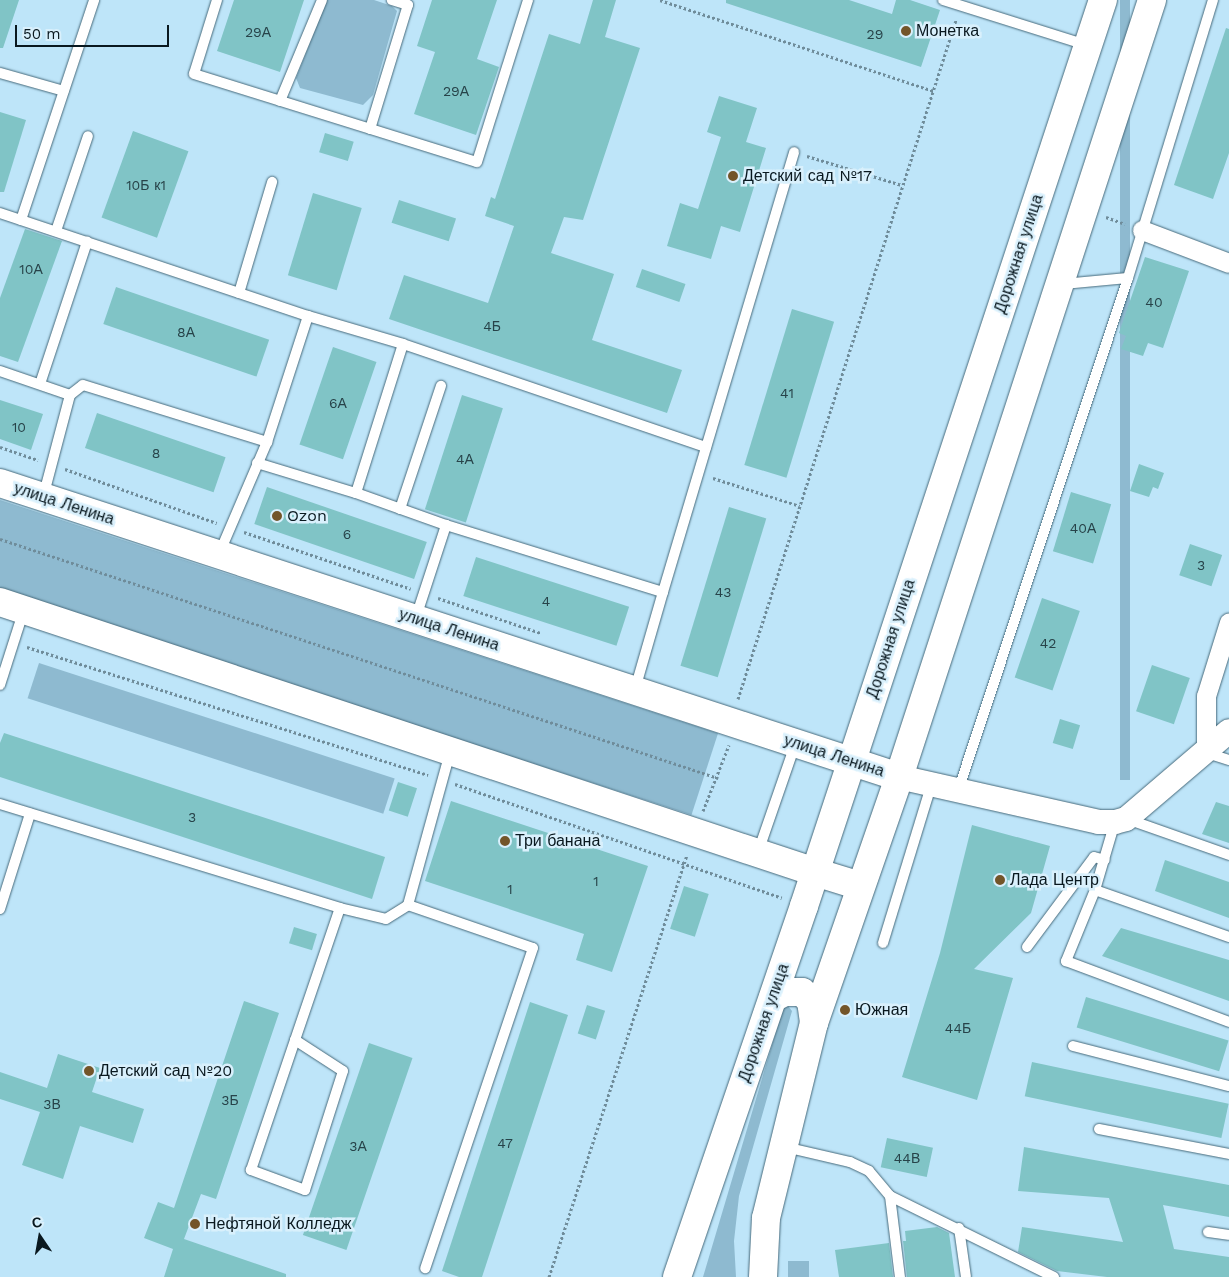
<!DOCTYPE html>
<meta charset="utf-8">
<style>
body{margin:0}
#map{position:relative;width:1229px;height:1277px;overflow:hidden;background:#bee5f9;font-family:"Work Sans",sans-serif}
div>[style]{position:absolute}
.green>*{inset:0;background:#8ebad0;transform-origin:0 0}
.building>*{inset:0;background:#80c4c6;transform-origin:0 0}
.path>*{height:3px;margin-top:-1.5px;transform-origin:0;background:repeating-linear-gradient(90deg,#6f8c9a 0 2.5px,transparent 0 5px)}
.roads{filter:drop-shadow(0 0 1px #476a7b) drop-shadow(0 0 1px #476a7b)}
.service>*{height:10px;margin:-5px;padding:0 5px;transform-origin:5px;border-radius:5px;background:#fff}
.minor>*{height:19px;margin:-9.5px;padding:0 9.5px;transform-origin:9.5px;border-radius:9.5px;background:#fff}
.tertiary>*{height:24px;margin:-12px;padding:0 12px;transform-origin:12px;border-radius:12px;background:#fff}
.secondary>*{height:28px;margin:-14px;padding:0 14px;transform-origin:14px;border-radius:14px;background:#fff}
.primary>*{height:28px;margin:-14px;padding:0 14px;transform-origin:14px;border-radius:14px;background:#fff}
.dots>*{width:14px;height:14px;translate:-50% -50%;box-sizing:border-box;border:2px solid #d9f0fc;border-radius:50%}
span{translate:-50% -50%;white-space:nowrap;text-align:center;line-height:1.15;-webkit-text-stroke:5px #d9f0fc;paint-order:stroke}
.number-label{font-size:14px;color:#274349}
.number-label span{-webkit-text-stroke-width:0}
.poi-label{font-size:16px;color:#09181f}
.left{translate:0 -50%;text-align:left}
.street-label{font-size:16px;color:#09181f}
.north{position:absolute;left:15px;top:1212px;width:50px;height:50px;-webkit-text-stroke:4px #d9f0fc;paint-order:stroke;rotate:348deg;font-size:14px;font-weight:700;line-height:20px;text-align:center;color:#09181f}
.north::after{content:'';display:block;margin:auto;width:18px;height:22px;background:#09181f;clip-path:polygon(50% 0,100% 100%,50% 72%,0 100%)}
.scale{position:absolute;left:15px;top:25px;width:154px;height:22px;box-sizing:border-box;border:2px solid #09181f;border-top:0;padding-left:6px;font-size:15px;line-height:18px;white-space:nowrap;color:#09181f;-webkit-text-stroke:4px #d9f0fc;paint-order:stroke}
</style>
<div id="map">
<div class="green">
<div style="clip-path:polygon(327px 0,374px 0,392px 6px,397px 11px,373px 95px,363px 105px,300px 88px,296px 78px)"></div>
<div style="left:1120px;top:0;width:10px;height:780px"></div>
<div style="left:0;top:500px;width:755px;height:86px;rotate:18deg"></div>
<div style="left:39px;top:663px;width:374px;height:37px;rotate:18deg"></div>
<div style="clip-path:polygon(788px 1006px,792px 1011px,739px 1196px,734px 1241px,736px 1277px,703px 1277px,783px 1008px)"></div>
<div style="left:788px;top:1261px;width:21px;height:16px"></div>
</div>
<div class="building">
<div style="clip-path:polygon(0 0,19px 0,3px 48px,0 48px)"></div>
<div style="clip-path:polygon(234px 0,304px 0,280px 72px,217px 51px)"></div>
<div style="clip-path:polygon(432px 0,497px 0,477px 59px,499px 67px,476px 135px,414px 114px,435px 52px,417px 46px)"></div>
<div style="clip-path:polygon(593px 0,616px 0,605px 37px,640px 48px,583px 220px,564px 217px,551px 253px,614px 274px,592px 340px,682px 370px,667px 413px,389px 319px,404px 275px,488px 303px,514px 226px,485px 216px,491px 197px,495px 199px,549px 34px,580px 44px)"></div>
<div style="clip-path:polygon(726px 0,849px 0,892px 14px,896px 0,910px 0,940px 10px,921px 67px,726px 3px)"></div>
<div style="clip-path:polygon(1226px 28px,1229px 29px,1229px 153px,1213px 199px,1174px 185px)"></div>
<div style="clip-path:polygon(719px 96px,757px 108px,746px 142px,766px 148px,740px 232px,721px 226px,711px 259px,667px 246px,680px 203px,698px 209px,721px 137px,707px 132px)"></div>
<div style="clip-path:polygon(0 112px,26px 120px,4px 192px,0 192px)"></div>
<div style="left:133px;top:131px;width:59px;height:92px;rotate:20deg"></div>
<div style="left:325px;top:133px;width:30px;height:20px;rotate:17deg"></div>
<div style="left:313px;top:193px;width:51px;height:86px;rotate:17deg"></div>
<div style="left:399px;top:200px;width:60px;height:24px;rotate:18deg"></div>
<div style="clip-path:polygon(25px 229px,62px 241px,18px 362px,0 356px,0 298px)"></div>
<div style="clip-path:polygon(1145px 257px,1189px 271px,1163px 348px,1148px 343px,1143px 356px,1121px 349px,1126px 336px,1119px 333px)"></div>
<div style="left:642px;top:269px;width:46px;height:19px;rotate:19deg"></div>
<div style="left:116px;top:287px;width:162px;height:39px;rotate:19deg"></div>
<div style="left:792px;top:309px;width:44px;height:163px;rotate:17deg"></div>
<div style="left:333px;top:347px;width:46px;height:103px;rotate:19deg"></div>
<div style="left:462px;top:395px;width:43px;height:120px;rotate:18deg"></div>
<div style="clip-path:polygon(0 400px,43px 414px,31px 450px,0 439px)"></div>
<div style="left:97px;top:413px;width:136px;height:37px;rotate:19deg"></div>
<div style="clip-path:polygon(1139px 464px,1164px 473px,1158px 489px,1153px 487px,1149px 497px,1130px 491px)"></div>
<div style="left:267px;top:487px;width:169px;height:39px;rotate:19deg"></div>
<div style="left:1071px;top:492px;width:42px;height:62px;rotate:17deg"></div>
<div style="left:729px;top:507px;width:39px;height:166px;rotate:17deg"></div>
<div style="left:1190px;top:544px;width:34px;height:33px;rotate:19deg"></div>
<div style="left:476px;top:557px;width:161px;height:41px;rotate:18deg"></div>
<div style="left:1042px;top:598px;width:40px;height:84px;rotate:19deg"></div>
<div style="left:1152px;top:665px;width:40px;height:49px;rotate:19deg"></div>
<div style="left:1060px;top:719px;width:21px;height:25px;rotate:17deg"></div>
<div style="clip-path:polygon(4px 733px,385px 857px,372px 899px,0 777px,0 743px)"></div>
<div style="left:398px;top:782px;width:20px;height:30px;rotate:18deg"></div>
<div style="clip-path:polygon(451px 801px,648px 866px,612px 972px,576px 960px,584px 934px,425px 881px)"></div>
<div style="clip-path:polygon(1216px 802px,1229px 806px,1229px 843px,1202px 834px)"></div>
<div style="clip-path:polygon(972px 825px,1050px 846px,1031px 913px,974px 969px,1013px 978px,977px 1100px,902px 1077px,940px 953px)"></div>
<div style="clip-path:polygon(1165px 860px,1229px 882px,1229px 918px,1155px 891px)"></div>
<div style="left:684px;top:886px;width:26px;height:45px;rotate:18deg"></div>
<div style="left:294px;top:927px;width:24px;height:17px;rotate:17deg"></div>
<div style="clip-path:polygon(1121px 928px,1229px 960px,1229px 1001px,1102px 956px)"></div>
<div style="left:1086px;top:997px;width:149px;height:32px;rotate:17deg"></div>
<div style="clip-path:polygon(244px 1001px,279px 1013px,216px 1199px,201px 1194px,184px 1239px,286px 1274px,286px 1277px,164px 1277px,173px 1249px,144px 1238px,158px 1202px,174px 1208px)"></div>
<div style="clip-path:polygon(530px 1002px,568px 1015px,482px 1277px,459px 1277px,442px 1271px)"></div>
<div style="left:587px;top:1005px;width:19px;height:30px;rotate:18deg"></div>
<div style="left:369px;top:1043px;width:46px;height:203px;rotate:19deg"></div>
<div style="clip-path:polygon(58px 1054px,100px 1068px,92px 1092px,144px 1109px,133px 1143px,80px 1126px,63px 1179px,22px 1165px,40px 1112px,0 1099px,0 1072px,47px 1088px)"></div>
<div style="left:1032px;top:1062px;width:201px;height:35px;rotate:12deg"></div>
<div style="left:887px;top:1138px;width:47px;height:30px;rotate:12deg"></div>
<div style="clip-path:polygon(1024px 1147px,1229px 1185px,1229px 1217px,1163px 1205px,1174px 1249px,1229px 1257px,1229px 1277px,1107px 1277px,1057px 1271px,1018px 1252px,1022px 1227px,1123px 1242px,1109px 1198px,1018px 1191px)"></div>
<div style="clip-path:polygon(937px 1227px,949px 1233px,955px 1277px,907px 1277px,903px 1241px,906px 1241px,905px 1231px)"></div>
<div style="clip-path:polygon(889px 1243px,893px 1277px,839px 1277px,835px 1250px)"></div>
</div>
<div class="path">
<div style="left:660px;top:0;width:288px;rotate:18.4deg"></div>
<div style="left:807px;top:156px;width:99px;rotate:17deg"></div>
<div style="left:1106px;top:217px;width:20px;rotate:20deg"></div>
<div style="left:0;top:447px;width:40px;rotate:18.9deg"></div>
<div style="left:65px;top:469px;width:161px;rotate:19.6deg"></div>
<div style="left:713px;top:478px;width:91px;rotate:17.8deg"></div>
<div style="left:244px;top:532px;width:176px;rotate:18.8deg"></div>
<div style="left:0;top:539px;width:757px;rotate:18.41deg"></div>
<div style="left:438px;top:598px;width:109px;rotate:18.8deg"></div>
<div style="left:27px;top:647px;width:421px;rotate:17.7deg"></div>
<div style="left:738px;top:699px;width:713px;rotate:-72.2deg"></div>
<div style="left:455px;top:784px;width:346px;rotate:19.2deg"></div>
<div style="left:703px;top:811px;width:71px;rotate:-68.5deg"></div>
<div style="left:549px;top:1277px;width:444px;rotate:-71.9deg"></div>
</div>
<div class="roads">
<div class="service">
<div style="left:217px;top:0;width:77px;rotate:107.3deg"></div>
<div style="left:194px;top:74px;width:296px;rotate:17.3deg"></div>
<div style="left:477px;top:162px;width:170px;rotate:-72.5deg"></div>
<div style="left:943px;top:0;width:151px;rotate:17.4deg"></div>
<div style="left:0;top:73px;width:66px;rotate:15.7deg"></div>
<div style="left:280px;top:101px;width:109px;rotate:-67.4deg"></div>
<div style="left:370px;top:129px;width:130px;rotate:-73deg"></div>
<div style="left:408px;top:5px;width:17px;rotate:-163deg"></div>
<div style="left:0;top:213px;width:325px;rotate:18.5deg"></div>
<div style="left:308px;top:316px;width:133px;rotate:108deg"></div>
<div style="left:267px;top:442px;width:122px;rotate:113.2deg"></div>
<div style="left:21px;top:220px;width:232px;rotate:-71.6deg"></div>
<div style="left:56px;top:231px;width:100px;rotate:-71.4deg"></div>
<div style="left:1063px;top:284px;width:65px;rotate:-5.3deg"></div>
<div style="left:1128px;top:278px;width:291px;rotate:-73deg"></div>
<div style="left:239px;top:293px;width:116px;rotate:-73.4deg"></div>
<div style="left:308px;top:316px;width:99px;rotate:16.4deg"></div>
<div style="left:403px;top:344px;width:320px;rotate:18.8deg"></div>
<div style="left:0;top:371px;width:74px;rotate:18.9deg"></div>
<div style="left:70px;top:395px;width:106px;rotate:104.8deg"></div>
<div style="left:40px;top:384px;width:150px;rotate:-71.7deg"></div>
<div style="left:70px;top:395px;width:16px;rotate:-38deg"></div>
<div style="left:83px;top:385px;width:193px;rotate:17.2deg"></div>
<div style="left:257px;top:463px;width:103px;rotate:16.9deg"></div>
<div style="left:356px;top:493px;width:156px;rotate:-72.5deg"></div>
<div style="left:356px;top:493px;width:96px;rotate:19.6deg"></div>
<div style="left:446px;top:525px;width:227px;rotate:17.2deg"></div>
<div style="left:663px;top:592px;width:459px;rotate:-73.4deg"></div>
<div style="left:400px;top:509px;width:130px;rotate:-71.6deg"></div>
<div style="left:416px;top:617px;width:97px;rotate:-71.9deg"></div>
<div style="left:0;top:685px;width:79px;rotate:-72.3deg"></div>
<div style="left:635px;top:689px;width:101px;rotate:-73.9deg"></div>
<div style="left:1207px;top:753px;width:23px;rotate:18deg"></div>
<div style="left:958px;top:791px;width:540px;rotate:-71.67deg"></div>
<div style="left:0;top:804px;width:356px;rotate:17deg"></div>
<div style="left:340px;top:908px;width:47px;rotate:13.4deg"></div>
<div style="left:386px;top:919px;width:26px;rotate:-32deg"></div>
<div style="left:408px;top:905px;width:158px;rotate:-74.6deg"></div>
<div style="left:1127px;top:819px;width:108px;rotate:19.4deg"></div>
<div style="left:1115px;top:822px;width:71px;rotate:106.4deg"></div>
<div style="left:1095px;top:890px;width:142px;rotate:19.3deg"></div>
<div style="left:758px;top:852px;width:113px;rotate:-70.9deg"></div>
<div style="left:1095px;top:890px;width:77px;rotate:112.2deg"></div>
<div style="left:1066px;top:961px;width:174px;rotate:20.5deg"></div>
<div style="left:408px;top:905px;width:132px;rotate:19deg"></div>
<div style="left:533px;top:948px;width:338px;rotate:108.6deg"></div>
<div style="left:0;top:909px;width:100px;rotate:-72.5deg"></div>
<div style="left:883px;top:943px;width:164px;rotate:-73deg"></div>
<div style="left:1027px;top:947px;width:112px;rotate:-53.3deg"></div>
<div style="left:1094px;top:857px;width:11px;rotate:15deg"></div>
<div style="left:295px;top:1040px;width:57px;rotate:32.9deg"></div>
<div style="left:343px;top:1071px;width:125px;rotate:107.7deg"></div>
<div style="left:305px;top:1190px;width:58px;rotate:-159.7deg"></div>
<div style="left:251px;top:1170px;width:137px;rotate:-71.3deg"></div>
<div style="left:295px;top:1040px;width:139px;rotate:-71.2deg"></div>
<div style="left:1073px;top:1046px;width:161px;rotate:14.4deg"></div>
<div style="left:1099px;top:1129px;width:132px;rotate:10.9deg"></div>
<div style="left:785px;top:1147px;width:67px;rotate:13deg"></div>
<div style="left:850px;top:1162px;width:21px;rotate:25deg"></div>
<div style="left:869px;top:1171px;width:33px;rotate:50deg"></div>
<div style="left:890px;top:1196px;width:183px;rotate:26.3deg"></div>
<div style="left:890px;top:1196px;width:82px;rotate:83deg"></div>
<div style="left:959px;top:1228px;width:49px;rotate:81.9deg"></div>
<div style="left:1208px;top:1232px;width:21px;rotate:8deg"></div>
</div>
<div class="minor">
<div style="left:1142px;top:230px;width:93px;rotate:20.8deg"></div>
<div style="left:1206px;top:752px;width:56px;rotate:-90deg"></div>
<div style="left:1206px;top:696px;width:77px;rotate:-72.7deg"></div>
</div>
<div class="tertiary">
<div style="left:899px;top:777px;width:205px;rotate:12.7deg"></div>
<div style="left:1099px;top:822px;width:16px"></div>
<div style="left:1115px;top:822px;width:11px;rotate:-15deg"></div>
<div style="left:1126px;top:819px;width:135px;rotate:-40.5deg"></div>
</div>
<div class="secondary">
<div style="left:0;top:483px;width:894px;rotate:18.11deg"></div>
<div style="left:0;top:602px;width:859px;rotate:18.33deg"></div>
</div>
<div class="primary">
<div style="left:850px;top:761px;width:52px;rotate:18.1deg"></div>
<div style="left:815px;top:872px;width:47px;rotate:17.3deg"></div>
<div style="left:773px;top:998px;width:13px;rotate:-27deg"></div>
<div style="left:785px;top:992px;width:17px"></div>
<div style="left:802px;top:992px;width:13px;rotate:45deg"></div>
<div style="left:811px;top:1001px;width:22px;rotate:82deg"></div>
<div style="left:677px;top:1277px;width:392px;rotate:-71.1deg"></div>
<div style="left:804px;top:906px;width:954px;rotate:-71.74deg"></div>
<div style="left:763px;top:1277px;width:59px;rotate:-87.1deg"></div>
<div style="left:766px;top:1218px;width:201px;rotate:-76.2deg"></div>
<div style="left:814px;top:1023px;width:260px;rotate:-70.9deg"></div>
<div style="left:899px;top:777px;width:817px;rotate:-71.96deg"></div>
</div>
</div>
<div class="dots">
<div style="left:906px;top:31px;background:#735529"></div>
<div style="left:733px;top:176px;background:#735529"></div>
<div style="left:277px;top:516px;background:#735529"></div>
<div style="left:505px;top:841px;background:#735529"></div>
<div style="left:1000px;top:880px;background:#735529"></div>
<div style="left:845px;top:1010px;background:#735529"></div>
<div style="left:89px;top:1071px;background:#735529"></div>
<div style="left:195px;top:1224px;background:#735529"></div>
</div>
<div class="number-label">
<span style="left:258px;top:32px">29А</span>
<span style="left:875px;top:34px">29</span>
<span style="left:456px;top:91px">29А</span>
<span style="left:146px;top:185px">10Б к1</span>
<span style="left:31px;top:269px">10А</span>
<span style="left:1154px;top:302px">40</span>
<span style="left:492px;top:326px">4Б</span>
<span style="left:186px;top:332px">8А</span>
<span style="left:787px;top:393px">41</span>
<span style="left:338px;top:403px">6А</span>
<span style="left:19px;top:427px">10</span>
<span style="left:156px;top:453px">8</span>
<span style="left:465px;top:459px">4А</span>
<span style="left:1083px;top:528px">40А</span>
<span style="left:347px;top:534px">6</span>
<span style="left:1201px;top:565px">3</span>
<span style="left:723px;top:592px">43</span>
<span style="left:546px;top:601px">4</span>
<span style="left:1048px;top:643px">42</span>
<span style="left:192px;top:817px">3</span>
<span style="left:596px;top:881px">1</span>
<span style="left:510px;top:889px">1</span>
<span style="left:958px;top:1028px">44Б</span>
<span style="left:230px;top:1100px">3Б</span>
<span style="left:52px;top:1104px">3В</span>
<span style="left:505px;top:1143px">47</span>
<span style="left:358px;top:1146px">3А</span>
<span style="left:907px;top:1158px">44В</span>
</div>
<div class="poi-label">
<span class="left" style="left:916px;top:31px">Монетка</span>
<span class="left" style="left:743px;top:176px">Детский сад №17</span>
<span class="left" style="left:287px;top:516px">Ozon</span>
<span class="left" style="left:515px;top:841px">Три банана</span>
<span class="left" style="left:1010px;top:880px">Лада Центр</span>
<span class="left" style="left:855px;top:1010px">Южная</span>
<span class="left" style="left:99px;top:1071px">Детский сад №20</span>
<span class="left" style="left:205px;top:1224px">Нефтяной Колледж</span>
</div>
<div class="street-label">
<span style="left:1019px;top:254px;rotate:-72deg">Дорожная улица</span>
<span style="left:64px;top:504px;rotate:18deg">улица Ленина</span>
<span style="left:449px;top:630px;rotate:18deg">улица Ленина</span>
<span style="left:891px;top:639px;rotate:-72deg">Дорожная улица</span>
<span style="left:834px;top:756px;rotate:18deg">улица Ленина</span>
<span style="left:764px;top:1023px;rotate:-71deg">Дорожная улица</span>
</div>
<div class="north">С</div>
<div class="scale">50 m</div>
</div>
